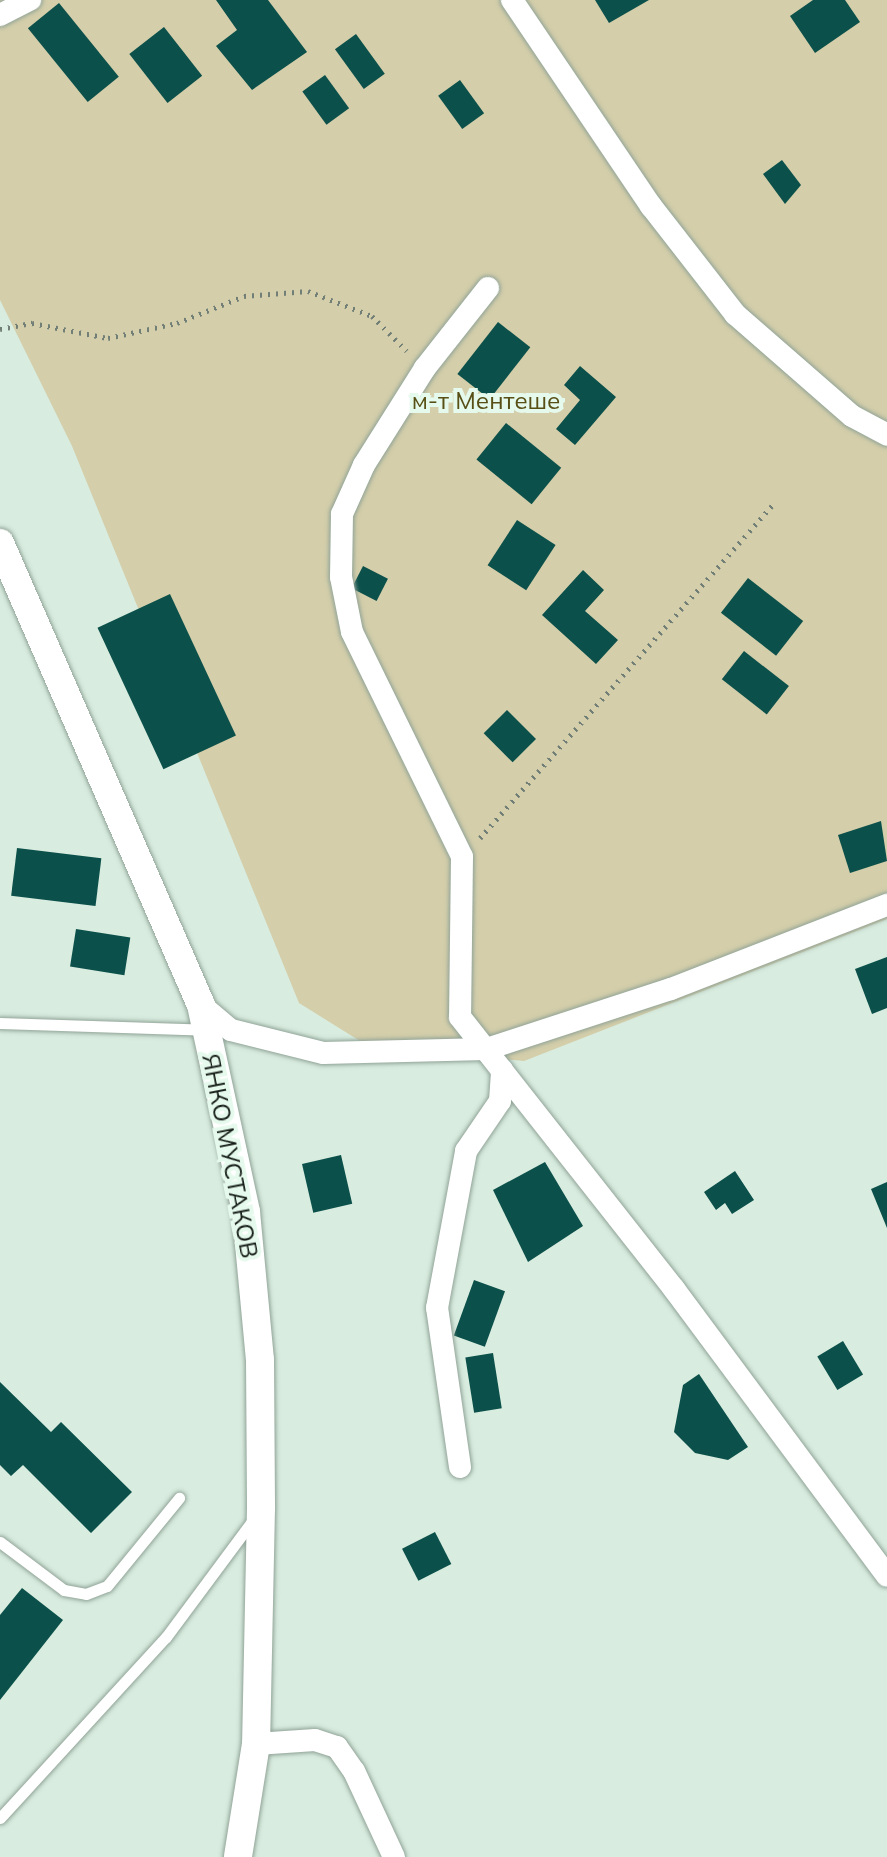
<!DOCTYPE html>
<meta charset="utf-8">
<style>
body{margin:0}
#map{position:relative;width:887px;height:1857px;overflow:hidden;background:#d8ecdf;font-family:Mulish,sans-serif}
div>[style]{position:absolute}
.green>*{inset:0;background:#d4ceaa}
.building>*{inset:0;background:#0b504a;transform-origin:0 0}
.path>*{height:5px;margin-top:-2.5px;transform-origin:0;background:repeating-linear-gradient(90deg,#717f76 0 2px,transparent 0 8px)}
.roads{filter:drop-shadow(0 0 2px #90a397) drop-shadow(0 0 2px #90a397)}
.service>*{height:11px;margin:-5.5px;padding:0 5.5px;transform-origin:5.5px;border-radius:5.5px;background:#fff}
.minor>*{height:22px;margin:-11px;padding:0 11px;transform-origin:11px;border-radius:11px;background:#fff}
.tertiary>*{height:28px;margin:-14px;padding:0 14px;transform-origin:14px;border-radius:14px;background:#fff}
span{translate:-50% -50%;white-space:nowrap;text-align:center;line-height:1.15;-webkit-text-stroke:8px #e5f9ec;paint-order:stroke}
.park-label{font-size:24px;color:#584f16}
.street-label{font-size:24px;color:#141b16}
</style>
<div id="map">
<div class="green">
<div style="clip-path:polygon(0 0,887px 0,887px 919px,524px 1061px,368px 1046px,299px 1003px,72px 446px,0 300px)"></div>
</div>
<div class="building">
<div style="clip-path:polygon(216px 0,268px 0,307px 52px,252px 90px,216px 46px,237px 30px)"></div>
<div style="clip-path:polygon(595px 0,649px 0,609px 23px)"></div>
<div style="clip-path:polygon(813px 0,845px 0,860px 22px,815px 53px,790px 16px)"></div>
<div style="left:59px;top:3px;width:95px;height:40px;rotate:51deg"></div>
<div style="left:164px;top:27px;width:62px;height:44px;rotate:52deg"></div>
<div style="left:356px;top:34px;width:49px;height:26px;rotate:54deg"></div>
<div style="left:325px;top:75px;width:41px;height:28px;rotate:54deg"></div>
<div style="left:460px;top:80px;width:41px;height:27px;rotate:54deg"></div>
<div style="clip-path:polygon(782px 160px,801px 185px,785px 204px,763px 174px)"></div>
<div style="left:498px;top:322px;width:41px;height:66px;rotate:38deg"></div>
<div style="clip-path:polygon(580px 366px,616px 397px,575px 445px,556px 429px,580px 400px,564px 385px)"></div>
<div style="left:506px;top:423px;width:71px;height:47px;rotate:39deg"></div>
<div style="left:517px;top:520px;width:46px;height:54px;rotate:33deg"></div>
<div style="left:363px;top:566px;width:28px;height:25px;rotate:27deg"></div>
<div style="clip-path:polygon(583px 570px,604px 590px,585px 611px,618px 640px,596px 664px,542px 615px)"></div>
<div style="left:748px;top:578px;width:70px;height:44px;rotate:38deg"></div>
<div style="left:170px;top:594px;width:156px;height:80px;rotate:65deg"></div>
<div style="left:744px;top:651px;width:57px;height:36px;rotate:38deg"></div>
<div style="left:507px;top:710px;width:41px;height:33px;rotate:45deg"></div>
<div style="clip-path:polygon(881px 821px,887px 861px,850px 873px,838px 835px)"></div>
<div style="left:17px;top:848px;width:85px;height:48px;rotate:7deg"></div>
<div style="left:76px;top:929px;width:55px;height:38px;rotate:9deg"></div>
<div style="clip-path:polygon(887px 957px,887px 1008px,872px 1014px,855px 969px)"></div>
<div style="left:341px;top:1155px;width:50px;height:40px;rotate:77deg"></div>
<div style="clip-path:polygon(545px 1162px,583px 1226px,528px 1262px,493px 1190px)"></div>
<div style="clip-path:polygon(735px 1171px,754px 1200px,732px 1214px,725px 1203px,716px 1210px,704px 1192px)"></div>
<div style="clip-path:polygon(887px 1182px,887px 1228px,871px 1189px)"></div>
<div style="left:474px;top:1280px;width:33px;height:59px;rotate:20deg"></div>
<div style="left:843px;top:1341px;width:39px;height:30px;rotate:59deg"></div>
<div style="left:493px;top:1353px;width:56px;height:28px;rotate:81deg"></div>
<div style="clip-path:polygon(699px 1374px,748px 1447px,728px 1460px,695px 1453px,674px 1432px,683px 1385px)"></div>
<div style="clip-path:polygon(0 1382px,51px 1432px,61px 1422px,132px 1492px,91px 1533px,23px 1465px,11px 1476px,0 1465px)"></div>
<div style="left:435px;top:1532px;width:36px;height:37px;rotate:63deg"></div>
<div style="clip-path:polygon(22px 1588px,63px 1620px,0 1700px,0 1615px)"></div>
</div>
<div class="path">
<div style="left:0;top:329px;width:33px;rotate:-11deg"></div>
<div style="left:32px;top:323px;width:77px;rotate:11.2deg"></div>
<div style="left:108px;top:338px;width:71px;rotate:-12.3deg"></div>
<div style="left:177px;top:323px;width:72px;rotate:-21.9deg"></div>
<div style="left:244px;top:296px;width:64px;rotate:-4.5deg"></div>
<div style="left:308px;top:291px;width:69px;rotate:21.3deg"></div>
<div style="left:372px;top:316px;width:49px;rotate:45deg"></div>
<div style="left:480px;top:838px;width:444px;rotate:-48.7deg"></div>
</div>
<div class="roads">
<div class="service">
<div style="left:0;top:1023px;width:206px;rotate:1.9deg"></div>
<div style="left:0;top:1542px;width:80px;rotate:36.9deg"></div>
<div style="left:64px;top:1590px;width:22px;rotate:10deg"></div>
<div style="left:86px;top:1594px;width:22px;rotate:-21deg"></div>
<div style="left:107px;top:1586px;width:114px;rotate:-50.7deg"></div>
<div style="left:0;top:1818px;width:246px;rotate:-47.5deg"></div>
<div style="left:166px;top:1637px;width:149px;rotate:-53.4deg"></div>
</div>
<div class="minor">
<div style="left:512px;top:0;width:249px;rotate:56deg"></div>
<div style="left:651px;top:206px;width:137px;rotate:52.1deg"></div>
<div style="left:735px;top:314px;width:155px;rotate:41.1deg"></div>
<div style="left:852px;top:416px;width:40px;rotate:28deg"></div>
<div style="left:0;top:15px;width:34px;rotate:-27deg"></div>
<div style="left:488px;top:288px;width:102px;rotate:128.2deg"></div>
<div style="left:425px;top:368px;width:115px;rotate:122.2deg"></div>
<div style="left:364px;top:465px;width:54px;rotate:114.2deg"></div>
<div style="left:342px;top:514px;width:63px;rotate:90.9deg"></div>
<div style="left:341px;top:577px;width:56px;rotate:78.7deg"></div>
<div style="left:352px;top:632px;width:250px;rotate:63.9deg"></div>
<div style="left:462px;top:857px;width:160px;rotate:90.7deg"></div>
<div style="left:460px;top:1017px;width:346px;rotate:51.8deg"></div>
<div style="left:674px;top:1289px;width:357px;rotate:53.4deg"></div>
<div style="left:201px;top:1005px;width:39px;rotate:40deg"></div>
<div style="left:231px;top:1030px;width:95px;rotate:14deg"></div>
<div style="left:323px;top:1053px;width:164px;rotate:-1.4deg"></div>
<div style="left:487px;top:1049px;width:194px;rotate:-18.1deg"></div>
<div style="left:671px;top:989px;width:232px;rotate:-21.3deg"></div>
<div style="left:460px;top:1467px;width:161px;rotate:-98.2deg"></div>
<div style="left:437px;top:1308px;width:160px;rotate:-79.5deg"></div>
<div style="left:466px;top:1151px;width:60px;rotate:-55.8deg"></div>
<div style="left:500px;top:1101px;width:31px;rotate:-86deg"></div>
<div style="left:256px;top:1744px;width:59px;rotate:-3.9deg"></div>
<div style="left:315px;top:1740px;width:23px;rotate:18deg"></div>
<div style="left:337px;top:1747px;width:29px;rotate:55deg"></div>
<div style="left:354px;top:1771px;width:95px;rotate:65.1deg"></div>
</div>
<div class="tertiary">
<div style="left:0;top:543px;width:504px;rotate:66.49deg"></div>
<div style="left:201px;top:1005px;width:212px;rotate:77.7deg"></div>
<div style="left:246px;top:1212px;width:149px;rotate:84.6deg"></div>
<div style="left:260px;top:1360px;width:148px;rotate:89.6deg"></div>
<div style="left:261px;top:1508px;width:236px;rotate:91.2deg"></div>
<div style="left:256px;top:1744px;width:114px;rotate:99.1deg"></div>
</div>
</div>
<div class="park-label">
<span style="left:486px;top:401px">м-т Ментeше</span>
</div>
<div class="street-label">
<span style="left:230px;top:1156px;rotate:79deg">ЯНКО МУСТАКОВ</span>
</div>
</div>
